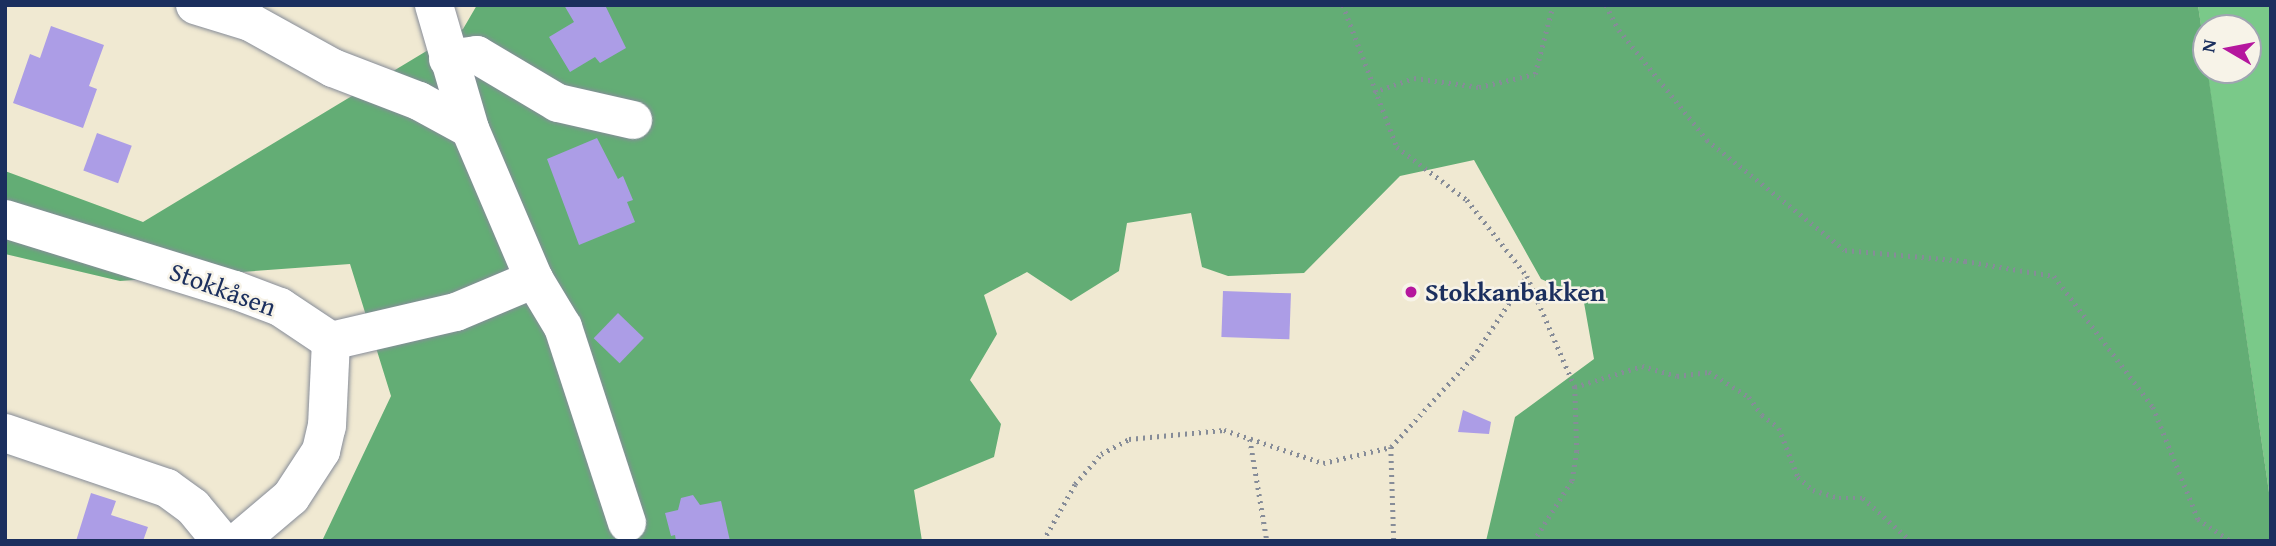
<!DOCTYPE html>
<meta charset="utf-8">
<style>
body{margin:0}
#map{position:relative;width:2276px;height:546px;overflow:hidden;background:#f0e9d2;font-family:"Gentium Book Plus",serif}
div>[style]{position:absolute}
.green>*{inset:0;background:#7ac989}
.forest>*{inset:0;background:#63ad75}
.building>*{inset:0;background:#ac9de6;transform-origin:0 0}
.path>*{height:4.5px;margin-top:-2.25px;transform-origin:0;background:repeating-linear-gradient(90deg,#868c98 0 2px,transparent 0 7px)}
.roads{filter:drop-shadow(0 0 2px #868c98) drop-shadow(0 0 2px #868c98)}
.minor>*{height:38px;margin:-19px;padding:0 19px;transform-origin:19px;border-radius:19px;background:#fff}
.dots>*{width:19px;height:19px;translate:-50% -50%;box-sizing:border-box;border:4px solid #f7f3e8;border-radius:50%}
span{translate:-50% -50%;white-space:nowrap;text-align:center;line-height:1.15;-webkit-text-stroke:5px #f7f3e8;paint-order:stroke}
.street-label{font-size:26px;color:#1b2f5e}
.poi-label{font-size:26px;color:#1b2f5e;font-weight:700}
.left{translate:0 -50%;text-align:left}
.frame{position:absolute;inset:0;border:7px solid #1b2f5e;pointer-events:none}
.north{position:absolute;left:2192px;top:14px;width:70px;height:70px;box-sizing:border-box;background:#f7f3e8;border:2px solid #9fa5b1;border-radius:50%;rotate:280deg;font-size:19px;font-weight:700;line-height:28px;text-align:center;color:#1b2f5e}
.north::after{content:'';display:block;margin:auto;width:24px;height:32px;background:#b5179e;clip-path:polygon(50% 0,100% 100%,50% 72%,0 100%)}
</style>
<div id="map">
<div class="green">
<div style="clip-path:polygon(2198px 5px,2271px 5px,2271px 506px,2207px 70px,2248px 70px,2248px 28px,2206px 28px,2206px 62px)"></div>
</div>
<div class="forest">
<div style="clip-path:polygon(477px 5px,2198px 5px,2271px 506px,2271px 541px,1486px 541px,1515px 417px,1594px 359px,1583px 297px,1541px 279px,1474px 160px,1400px 176px,1304px 273px,1228px 276px,1202px 267px,1191px 213px,1127px 223px,1119px 271px,1071px 301px,1027px 272px,984px 295px,997px 334px,970px 380px,1001px 424px,994px 457px,914px 490px,922px 541px,322px 541px,391px 396px,350px 264px,120px 281px,5px 254px,5px 171px,143px 222px,463px 29px)"></div>
</div>
<div class="building">
<div style="clip-path:polygon(564px 5px,605px 5px,626px 48px,600px 63px,595px 57px,570px 72px,549px 37px,574px 22px)"></div>
<div style="clip-path:polygon(51px 26px,104px 45px,89px 86px,97px 89px,83px 128px,13px 103px,30px 54px,40px 58px)"></div>
<div style="left:97px;top:133px;width:37px;height:40px;rotate:20deg"></div>
<div style="clip-path:polygon(597px 138px,618px 179px,623px 176px,633px 200px,627px 202px,635px 222px,579px 245px,547px 159px)"></div>
<div style="left:1223px;top:291px;width:68px;height:46px;rotate:2deg"></div>
<div style="left:618px;top:313px;width:36px;height:35px;rotate:44deg"></div>
<div style="clip-path:polygon(1463px 410px,1491px 422px,1489px 434px,1458px 432px)"></div>
<div style="clip-path:polygon(91px 493px,116px 501px,111px 515px,148px 527px,143px 541px,76px 541px)"></div>
<div style="clip-path:polygon(693px 495px,700px 505px,721px 501px,730px 541px,676px 541px,675px 535px,671px 536px,665px 513px,678px 510px,681px 498px)"></div>
</div>
<div class="path">
<div style="left:1343px;top:5px;width:152px;rotate:69.2deg"></div>
<div style="left:1397px;top:147px;width:88px;rotate:37.1deg"></div>
<div style="left:1467px;top:200px;width:97px;rotate:51.7deg"></div>
<div style="left:1527px;top:276px;width:121px;rotate:66.6deg"></div>
<div style="left:1575px;top:387px;width:64px;rotate:88.2deg"></div>
<div style="left:1577px;top:451px;width:30px;rotate:99deg"></div>
<div style="left:1572px;top:481px;width:71px;rotate:122.3deg"></div>
<div style="left:1606px;top:5px;width:28px;rotate:63deg"></div>
<div style="left:1619px;top:30px;width:141px;rotate:51.3deg"></div>
<div style="left:1707px;top:140px;width:176px;rotate:38.6deg"></div>
<div style="left:1845px;top:250px;width:121px;rotate:5.2deg"></div>
<div style="left:1965px;top:261px;width:90px;rotate:9.6deg"></div>
<div style="left:2054px;top:276px;width:164px;rotate:52.9deg"></div>
<div style="left:2153px;top:407px;width:121px;rotate:68.1deg"></div>
<div style="left:2198px;top:519px;width:40px;rotate:34deg"></div>
<div style="left:1374px;top:92px;width:42px;rotate:-19.3deg"></div>
<div style="left:1414px;top:78px;width:66px;rotate:7.9deg"></div>
<div style="left:1479px;top:87px;width:57px;rotate:-13.1deg"></div>
<div style="left:1535px;top:74px;width:71px;rotate:-75.4deg"></div>
<div style="left:1575px;top:387px;width:70px;rotate:-17.4deg"></div>
<div style="left:1642px;top:366px;width:36px;rotate:16deg"></div>
<div style="left:1677px;top:376px;width:32px;rotate:-7deg"></div>
<div style="left:1709px;top:372px;width:47px;rotate:32deg"></div>
<div style="left:1749px;top:397px;width:22px;rotate:54deg"></div>
<div style="left:1762px;top:415px;width:21px;rotate:37deg"></div>
<div style="left:1779px;top:428px;width:53px;rotate:68.8deg"></div>
<div style="left:1798px;top:477px;width:20px;rotate:41deg"></div>
<div style="left:1813px;top:490px;width:27px;rotate:17deg"></div>
<div style="left:1839px;top:498px;width:24px"></div>
<div style="left:1863px;top:498px;width:64px;rotate:41.9deg"></div>
<div style="left:1250px;top:439px;width:103px;rotate:80.5deg"></div>
<div style="left:1391px;top:447px;width:94px;rotate:88.2deg"></div>
<div style="left:1043px;top:541px;width:65px;rotate:-60.7deg"></div>
<div style="left:1075px;top:484px;width:40px;rotate:-49deg"></div>
<div style="left:1101px;top:454px;width:32px;rotate:-28deg"></div>
<div style="left:1129px;top:439px;width:95px;rotate:-5.4deg"></div>
<div style="left:1224px;top:430px;width:104px;rotate:18.4deg"></div>
<div style="left:1323px;top:463px;width:70px;rotate:-13.2deg"></div>
<div style="left:1391px;top:447px;width:122px;rotate:-47.7deg"></div>
<div style="left:1473px;top:357px;width:97px;rotate:-56.3deg"></div>
</div>
<div class="roads">
<div class="minor">
<div style="left:195px;top:5px;width:58px;rotate:17.2deg"></div>
<div style="left:250px;top:22px;width:95px;rotate:29deg"></div>
<div style="left:333px;top:68px;width:92px;rotate:21deg"></div>
<div style="left:419px;top:101px;width:58px;rotate:28.8deg"></div>
<div style="left:434px;top:5px;width:129px;rotate:73.8deg"></div>
<div style="left:470px;top:129px;width:163px;rotate:66.9deg"></div>
<div style="left:534px;top:279px;width:56px;rotate:58.9deg"></div>
<div style="left:563px;top:327px;width:206px;rotate:71.9deg"></div>
<div style="left:448px;top:59px;width:29px;rotate:-8deg"></div>
<div style="left:477px;top:55px;width:94px;rotate:30.7deg"></div>
<div style="left:558px;top:103px;width:77px;rotate:12.8deg"></div>
<div style="left:5px;top:219px;width:241px;rotate:17.2deg"></div>
<div style="left:235px;top:290px;width:48px;rotate:20.7deg"></div>
<div style="left:280px;top:307px;width:61px;rotate:33.7deg"></div>
<div style="left:331px;top:341px;width:128px;rotate:-13.1deg"></div>
<div style="left:456px;top:312px;width:85px;rotate:-22.9deg"></div>
<div style="left:5px;top:433px;width:171px;rotate:18.8deg"></div>
<div style="left:167px;top:488px;width:32px;rotate:36deg"></div>
<div style="left:193px;top:507px;width:44px;rotate:50.5deg"></div>
<div style="left:239px;top:541px;width:68px;rotate:-40.2deg"></div>
<div style="left:291px;top:497px;width:55px;rotate:-56.9deg"></div>
<div style="left:321px;top:451px;width:26px;rotate:-77deg"></div>
<div style="left:327px;top:426px;width:85px;rotate:-87.3deg"></div>
</div>
</div>
<div class="dots">
<div style="left:1411px;top:292px;background:#b5179e"></div>
</div>
<div class="street-label">
<span style="left:223px;top:289px;rotate:20deg">Stokkåsen</span>
</div>
<div class="poi-label">
<span class="left" style="left:1425px;top:292px">Stokkanbakken</span>
</div>
<div class="frame"></div>
<div class="north">N</div>
</div>
